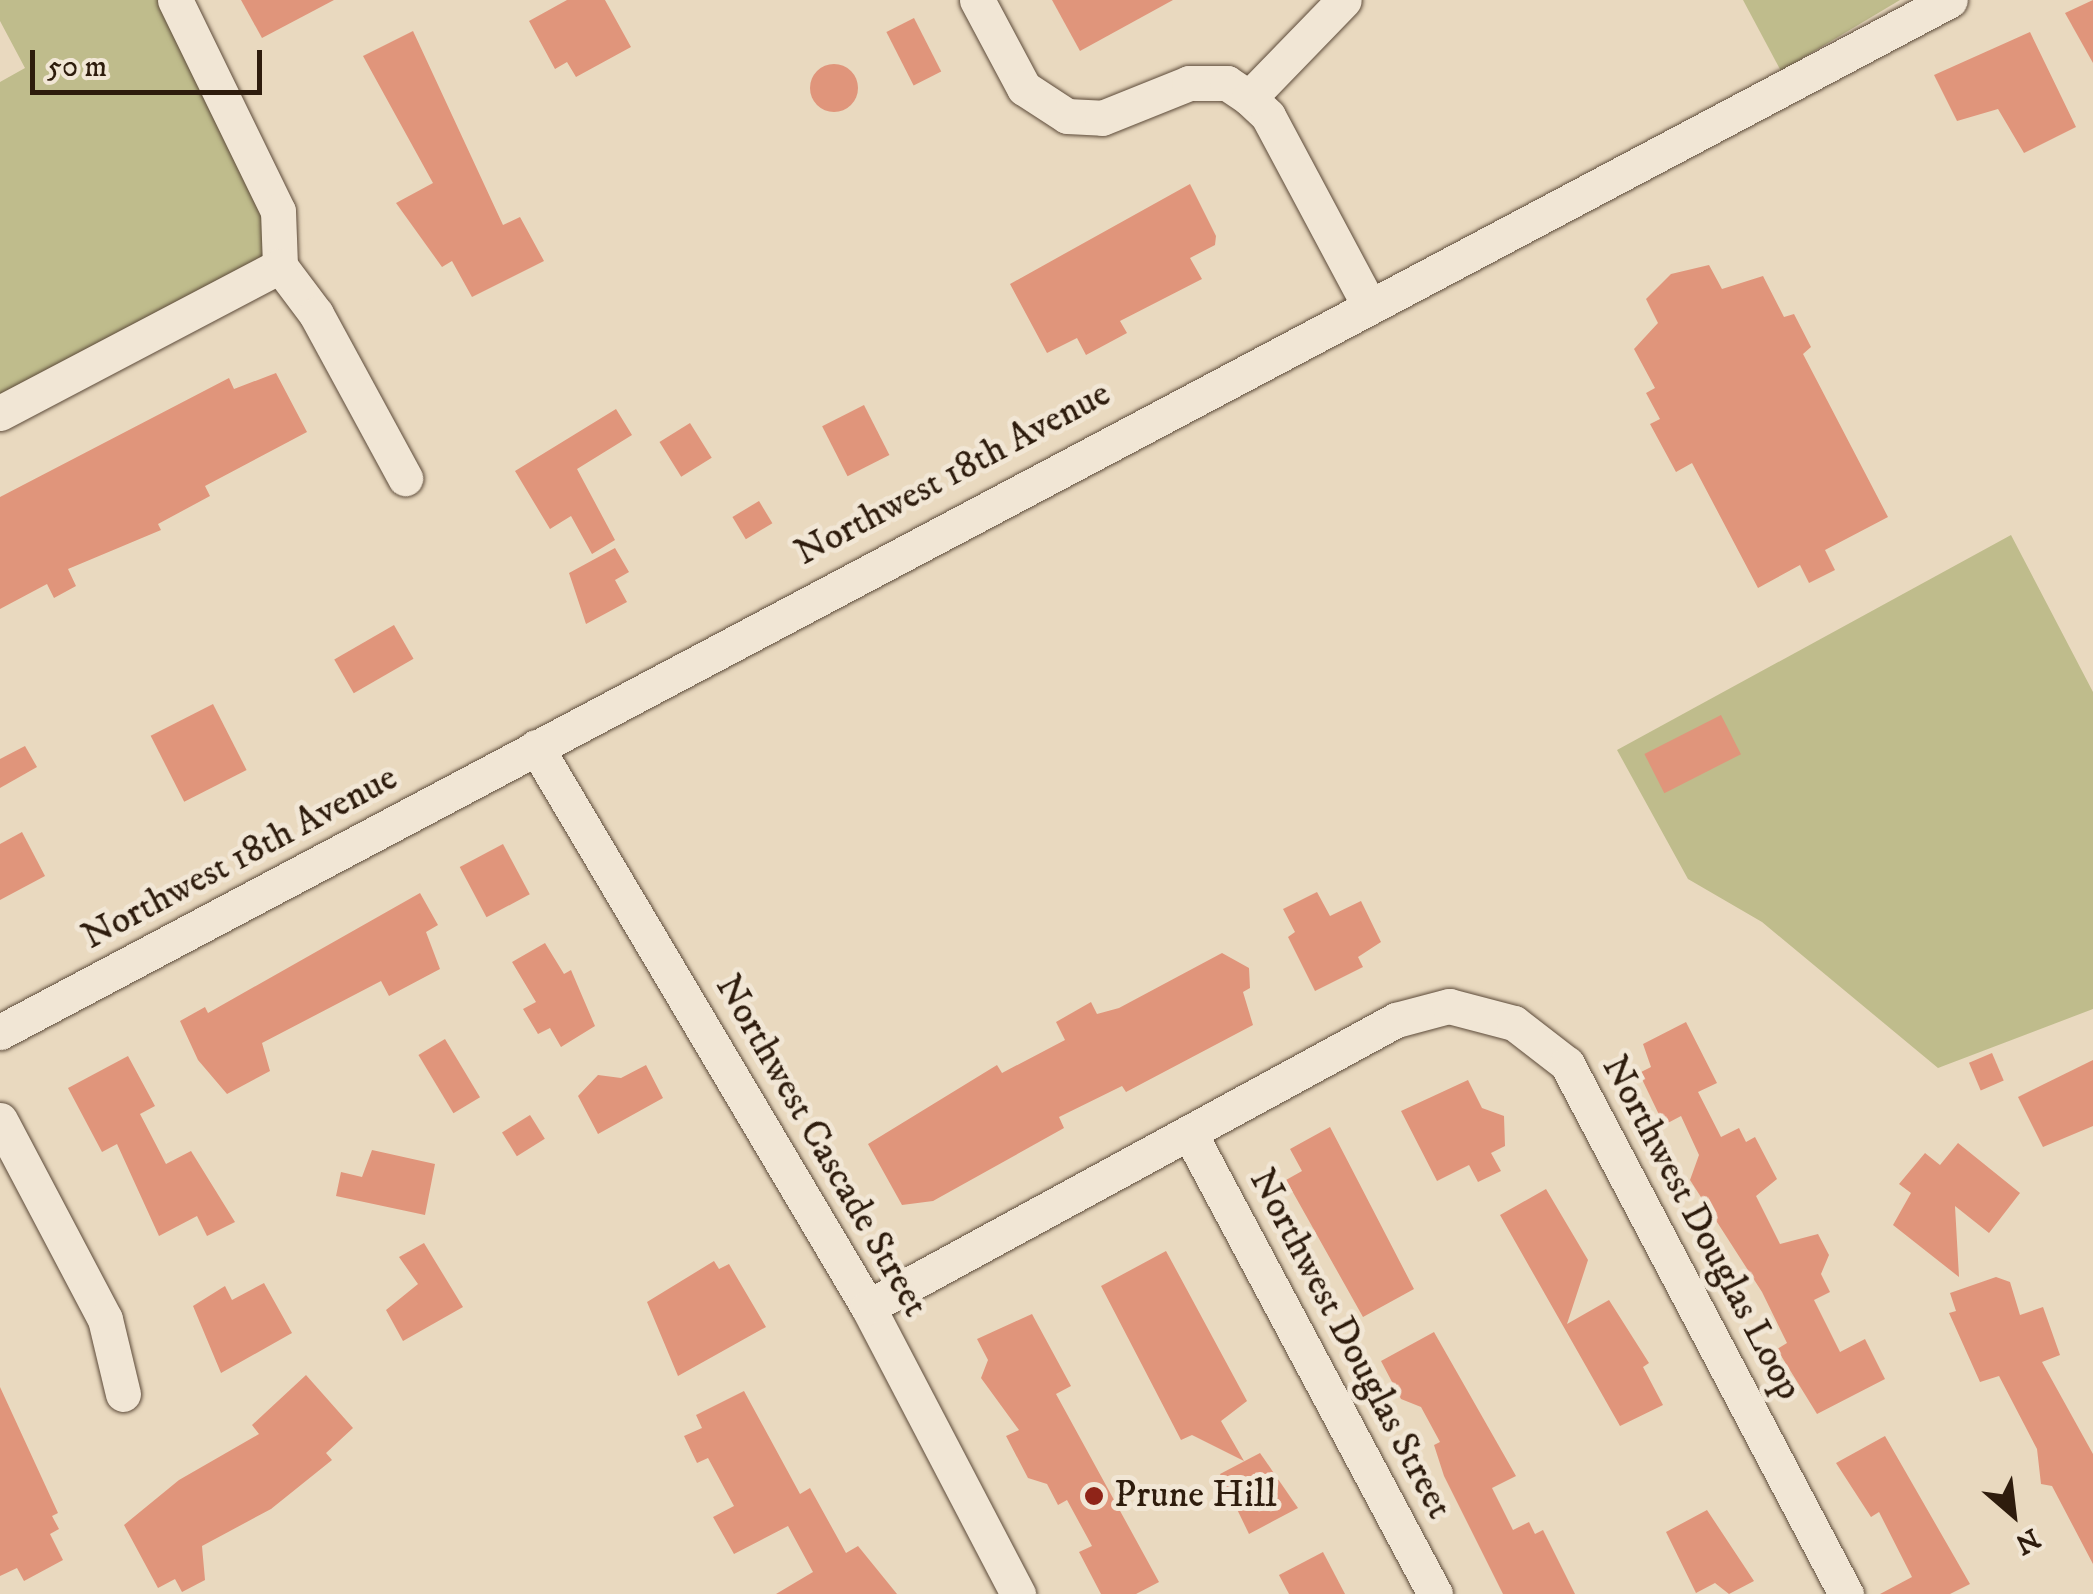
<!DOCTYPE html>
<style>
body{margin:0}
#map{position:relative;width:2093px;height:1594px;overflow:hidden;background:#e9d9bf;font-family:"IM FELL DW Pica",serif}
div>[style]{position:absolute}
.green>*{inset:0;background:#bfbc8c}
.building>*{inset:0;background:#e0957b;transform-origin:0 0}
.round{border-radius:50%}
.roads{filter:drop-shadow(0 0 2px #5d4b3a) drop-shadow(0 0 2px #5d4b3a)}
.minor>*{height:35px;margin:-17.5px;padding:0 17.5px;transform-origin:17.5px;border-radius:17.5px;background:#f1e6d5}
.dots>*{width:28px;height:28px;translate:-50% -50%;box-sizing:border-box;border:5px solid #f1e6d5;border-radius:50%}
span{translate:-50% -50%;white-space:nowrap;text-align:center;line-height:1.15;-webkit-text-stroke:10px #f1e6d5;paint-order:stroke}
.street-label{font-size:38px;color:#2e1c0d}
.poi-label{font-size:38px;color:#2e1c0d}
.left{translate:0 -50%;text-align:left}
.north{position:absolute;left:1963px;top:1464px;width:100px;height:100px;-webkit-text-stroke:8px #f1e6d5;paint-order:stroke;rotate:152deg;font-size:28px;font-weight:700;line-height:40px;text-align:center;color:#2e1c0d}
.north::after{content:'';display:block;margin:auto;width:35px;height:45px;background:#2e1c0d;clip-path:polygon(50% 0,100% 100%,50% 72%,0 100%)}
.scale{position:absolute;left:30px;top:50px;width:232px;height:45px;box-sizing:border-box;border:5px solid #2e1c0d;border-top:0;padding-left:12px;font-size:30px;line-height:35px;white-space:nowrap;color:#2e1c0d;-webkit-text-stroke:8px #f1e6d5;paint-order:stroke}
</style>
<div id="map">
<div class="green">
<div style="clip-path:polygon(0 0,169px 0,296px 249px,0 402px,0 82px,25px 68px,0 21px)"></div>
<div style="clip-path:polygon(1743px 0,1900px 0,1781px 71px)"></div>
<div style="clip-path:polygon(2011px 535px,2093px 692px,2093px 1009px,1938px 1068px,1762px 922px,1688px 879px,1617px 750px)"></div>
</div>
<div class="building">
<div style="clip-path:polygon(241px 0,334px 0,262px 38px)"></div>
<div style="clip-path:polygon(567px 0,605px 0,631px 47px,576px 77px,567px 62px,555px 69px,529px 21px)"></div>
<div style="clip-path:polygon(1052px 0,1173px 0,1080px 51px)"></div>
<div style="clip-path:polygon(2093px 0,2093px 63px,2065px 13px)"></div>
<div style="left:914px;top:18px;width:60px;height:31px;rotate:63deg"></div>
<div style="clip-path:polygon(413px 31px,503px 225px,520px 217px,544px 261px,472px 297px,452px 261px,442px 267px,396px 203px,433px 183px,363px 56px)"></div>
<div style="clip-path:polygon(2030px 32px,2076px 127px,2024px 153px,1998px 109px,1957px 121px,1934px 75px)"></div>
<div class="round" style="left:810px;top:64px;width:48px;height:48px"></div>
<div style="clip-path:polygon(1190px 184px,1216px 236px,1215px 245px,1190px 258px,1202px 279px,1120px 321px,1127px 333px,1086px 355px,1077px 338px,1047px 353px,1010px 284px)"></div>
<div style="clip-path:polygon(1709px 265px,1722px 289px,1763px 276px,1784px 317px,1794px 314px,1811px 347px,1803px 354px,1888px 517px,1825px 550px,1835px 570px,1809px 583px,1800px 565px,1758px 588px,1692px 463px,1676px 472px,1650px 424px,1660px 419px,1646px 393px,1655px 388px,1634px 349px,1658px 323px,1646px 299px,1671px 274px)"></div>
<div style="clip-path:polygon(276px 373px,307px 432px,205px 486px,210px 496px,158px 524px,161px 530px,68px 569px,76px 586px,54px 598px,47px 584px,0 609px,0 497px,229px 378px,234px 389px)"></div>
<div style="left:864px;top:405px;width:56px;height:47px;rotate:63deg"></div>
<div style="clip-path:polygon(616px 409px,632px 435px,577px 469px,615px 540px,592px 554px,571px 516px,550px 529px,515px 471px)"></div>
<div style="left:690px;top:423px;width:41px;height:36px;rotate:58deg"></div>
<div style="left:759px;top:501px;width:26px;height:31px;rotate:59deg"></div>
<div style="clip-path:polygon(615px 548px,629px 572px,615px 580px,627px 602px,586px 624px,569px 573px)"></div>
<div style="left:394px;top:625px;width:39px;height:69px;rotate:60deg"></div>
<div style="left:213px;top:704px;width:74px;height:70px;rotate:63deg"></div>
<div style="left:1721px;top:715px;width:44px;height:86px;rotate:63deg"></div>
<div style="clip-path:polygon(25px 746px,37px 767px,0 788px,0 759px)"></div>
<div style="clip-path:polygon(22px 832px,45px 876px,0 900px,0 844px)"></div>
<div style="left:503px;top:844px;width:57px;height:49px;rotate:62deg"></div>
<div style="clip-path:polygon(1317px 892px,1330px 916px,1361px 901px,1381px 942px,1358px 957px,1363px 967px,1315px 991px,1288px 937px,1295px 932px,1283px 909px)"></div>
<div style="clip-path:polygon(420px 893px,438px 925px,426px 932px,440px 969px,389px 996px,381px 981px,262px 1043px,270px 1071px,227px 1094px,198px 1060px,180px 1021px,205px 1007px,208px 1013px)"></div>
<div style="clip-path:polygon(545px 943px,564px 974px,571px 970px,595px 1026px,561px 1047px,550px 1028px,538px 1034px,523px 1009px,536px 1002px,512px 962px)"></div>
<div style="clip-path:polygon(1222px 953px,1249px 968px,1250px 988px,1243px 992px,1253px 1025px,1126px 1092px,1122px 1086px,1059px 1117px,1064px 1128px,933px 1201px,902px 1205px,868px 1144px,997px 1065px,1002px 1073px,1065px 1040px,1056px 1022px,1091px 1002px,1097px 1014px,1119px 1008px)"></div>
<div style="clip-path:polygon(1686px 1022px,1717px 1083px,1698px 1092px,1721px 1137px,1739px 1128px,1746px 1142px,1755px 1137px,1777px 1179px,1756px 1196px,1780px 1244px,1818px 1234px,1829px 1255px,1821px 1274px,1830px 1292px,1814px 1300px,1840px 1352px,1865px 1339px,1885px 1379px,1817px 1414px,1777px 1349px,1787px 1343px,1762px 1292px,1690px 1180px,1699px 1155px,1681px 1116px,1664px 1125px,1639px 1073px,1651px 1067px,1643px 1044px)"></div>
<div style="left:445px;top:1039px;width:68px;height:31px;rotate:59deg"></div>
<div style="left:1992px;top:1053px;width:30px;height:25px;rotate:67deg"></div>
<div style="clip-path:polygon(128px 1056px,155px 1106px,140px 1114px,166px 1164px,191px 1151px,235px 1222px,207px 1236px,197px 1216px,159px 1236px,117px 1144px,102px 1152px,68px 1088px)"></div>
<div style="clip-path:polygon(2093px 1060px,2093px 1126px,2043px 1147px,2018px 1097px)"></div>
<div style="clip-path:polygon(646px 1065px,663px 1098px,598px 1134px,578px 1096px,598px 1075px,621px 1078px)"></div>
<div style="clip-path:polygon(1468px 1080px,1482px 1108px,1504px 1116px,1505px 1146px,1491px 1153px,1501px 1171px,1478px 1182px,1469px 1165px,1437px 1181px,1401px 1111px)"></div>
<div style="left:530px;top:1115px;width:28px;height:33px;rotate:58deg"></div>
<div style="clip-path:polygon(1330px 1127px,1414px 1289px,1363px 1317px,1286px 1180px,1302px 1171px,1290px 1149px)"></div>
<div style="clip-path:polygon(1958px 1143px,2020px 1193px,1989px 1233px,1955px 1206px,1959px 1277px,1893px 1225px,1911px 1193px,1899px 1184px,1925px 1153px,1940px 1165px)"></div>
<div style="clip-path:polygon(372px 1150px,435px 1164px,425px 1215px,336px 1196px,341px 1172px,362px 1177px)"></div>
<div style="clip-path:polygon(1546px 1189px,1588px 1260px,1567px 1324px,1609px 1300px,1649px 1363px,1643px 1367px,1663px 1405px,1620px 1426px,1500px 1215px)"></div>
<div style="clip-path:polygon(424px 1243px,463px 1307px,403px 1341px,386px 1310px,418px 1284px,399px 1257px)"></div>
<div style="clip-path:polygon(1166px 1251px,1247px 1401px,1221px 1421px,1244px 1461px,1192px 1435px,1181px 1440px,1101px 1286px)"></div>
<div style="clip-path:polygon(714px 1261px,719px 1269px,729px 1264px,766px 1327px,678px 1376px,647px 1302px)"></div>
<div style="clip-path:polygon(1996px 1277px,2010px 1282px,2020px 1315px,2043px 1307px,2060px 1355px,2042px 1362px,2093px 1454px,2093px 1564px,2052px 1486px,2041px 1484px,2037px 1449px,1999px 1376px,1980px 1382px,1949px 1313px,1956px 1311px,1950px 1293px)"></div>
<div style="clip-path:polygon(264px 1283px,292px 1333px,221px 1373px,193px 1306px,225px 1286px,232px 1300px)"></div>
<div style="clip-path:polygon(1032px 1314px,1071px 1386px,1056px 1394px,1159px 1582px,1136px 1594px,1101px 1594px,1079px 1552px,1092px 1546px,1067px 1500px,1058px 1505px,1047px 1484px,1028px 1478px,1006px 1436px,1019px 1430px,981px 1378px,988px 1360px,977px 1339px)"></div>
<div style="clip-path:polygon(1434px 1332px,1516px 1476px,1492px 1488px,1513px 1530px,1529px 1522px,1535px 1534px,1543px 1530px,1575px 1594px,1503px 1594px,1444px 1476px,1434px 1445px,1440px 1442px,1421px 1407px,1401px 1399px,1381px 1361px)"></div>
<div style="clip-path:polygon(306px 1375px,353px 1428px,326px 1453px,332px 1460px,271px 1509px,202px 1546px,205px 1580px,182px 1592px,175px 1579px,158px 1588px,124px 1525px,179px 1480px,259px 1434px,252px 1425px)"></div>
<div style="clip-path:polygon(0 1387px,58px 1513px,52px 1516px,59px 1529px,50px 1534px,63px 1560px,24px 1581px,17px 1568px,0 1576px)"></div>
<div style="clip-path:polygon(744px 1391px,800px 1494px,810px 1488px,846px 1553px,858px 1546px,897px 1594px,776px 1594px,813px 1572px,788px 1526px,734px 1554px,713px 1517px,734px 1506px,708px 1458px,697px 1463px,684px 1436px,702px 1428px,696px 1415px)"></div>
<div style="clip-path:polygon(1885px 1436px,1970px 1584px,1950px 1594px,1880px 1594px,1912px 1577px,1879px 1512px,1871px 1517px,1836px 1463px)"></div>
<div style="clip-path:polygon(1260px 1453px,1298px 1508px,1249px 1534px,1220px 1474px)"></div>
<div style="clip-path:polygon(1707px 1510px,1754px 1581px,1729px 1594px,1715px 1583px,1696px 1593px,1666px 1532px)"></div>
<div style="clip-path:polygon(1323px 1552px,1345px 1594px,1289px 1594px,1279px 1575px)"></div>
</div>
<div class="roads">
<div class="minor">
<div style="left:175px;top:0;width:235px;rotate:64deg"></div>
<div style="left:278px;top:211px;width:55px;rotate:87.9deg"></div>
<div style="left:977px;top:0;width:100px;rotate:61.9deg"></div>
<div style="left:1024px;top:88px;width:51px;rotate:33.1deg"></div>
<div style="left:1067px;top:116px;width:35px;rotate:3deg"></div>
<div style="left:1102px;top:118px;width:94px;rotate:-21.9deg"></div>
<div style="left:1189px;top:83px;width:38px"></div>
<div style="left:1227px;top:83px;width:27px;rotate:34deg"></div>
<div style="left:1249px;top:98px;width:26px;rotate:43deg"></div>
<div style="left:1268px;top:116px;width:212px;rotate:61.9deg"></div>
<div style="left:1249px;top:98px;width:136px;rotate:-45.9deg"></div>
<div style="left:0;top:413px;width:316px;rotate:-27.7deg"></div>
<div style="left:280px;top:266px;width:60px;rotate:53.1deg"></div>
<div style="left:316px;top:314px;width:187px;rotate:61.5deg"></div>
<div style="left:536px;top:747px;width:651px;rotate:59.34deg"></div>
<div style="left:868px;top:1307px;width:324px;rotate:62.4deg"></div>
<div style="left:0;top:1032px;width:2206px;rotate:-27.89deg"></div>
<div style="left:0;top:1120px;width:225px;rotate:62.2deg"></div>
<div style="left:105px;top:1319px;width:77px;rotate:76.5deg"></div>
<div style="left:1190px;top:1134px;width:521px;rotate:61.96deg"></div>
<div style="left:868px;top:1307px;width:601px;rotate:-28.53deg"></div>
<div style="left:1396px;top:1020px;width:55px;rotate:-14.8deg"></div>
<div style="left:1449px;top:1006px;width:67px;rotate:14.7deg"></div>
<div style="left:1514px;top:1023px;width:67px;rotate:37.7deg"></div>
<div style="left:1567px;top:1064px;width:599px;rotate:62.24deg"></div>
</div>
</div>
<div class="dots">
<div style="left:1094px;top:1496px;background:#8f2418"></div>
</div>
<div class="street-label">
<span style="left:953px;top:474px;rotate:-28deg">Northwest 18th Avenue</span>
<span style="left:240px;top:858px;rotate:-28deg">Northwest 18th Avenue</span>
<span style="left:821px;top:1146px;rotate:60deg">Northwest Cascade Street</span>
<span style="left:1701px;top:1228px;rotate:62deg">Northwest Douglas Loop</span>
<span style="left:1350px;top:1344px;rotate:62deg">Northwest Douglas Street</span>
</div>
<div class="poi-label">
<span class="left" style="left:1114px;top:1496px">Prune Hill</span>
</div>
<div class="north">N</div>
<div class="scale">50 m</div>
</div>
